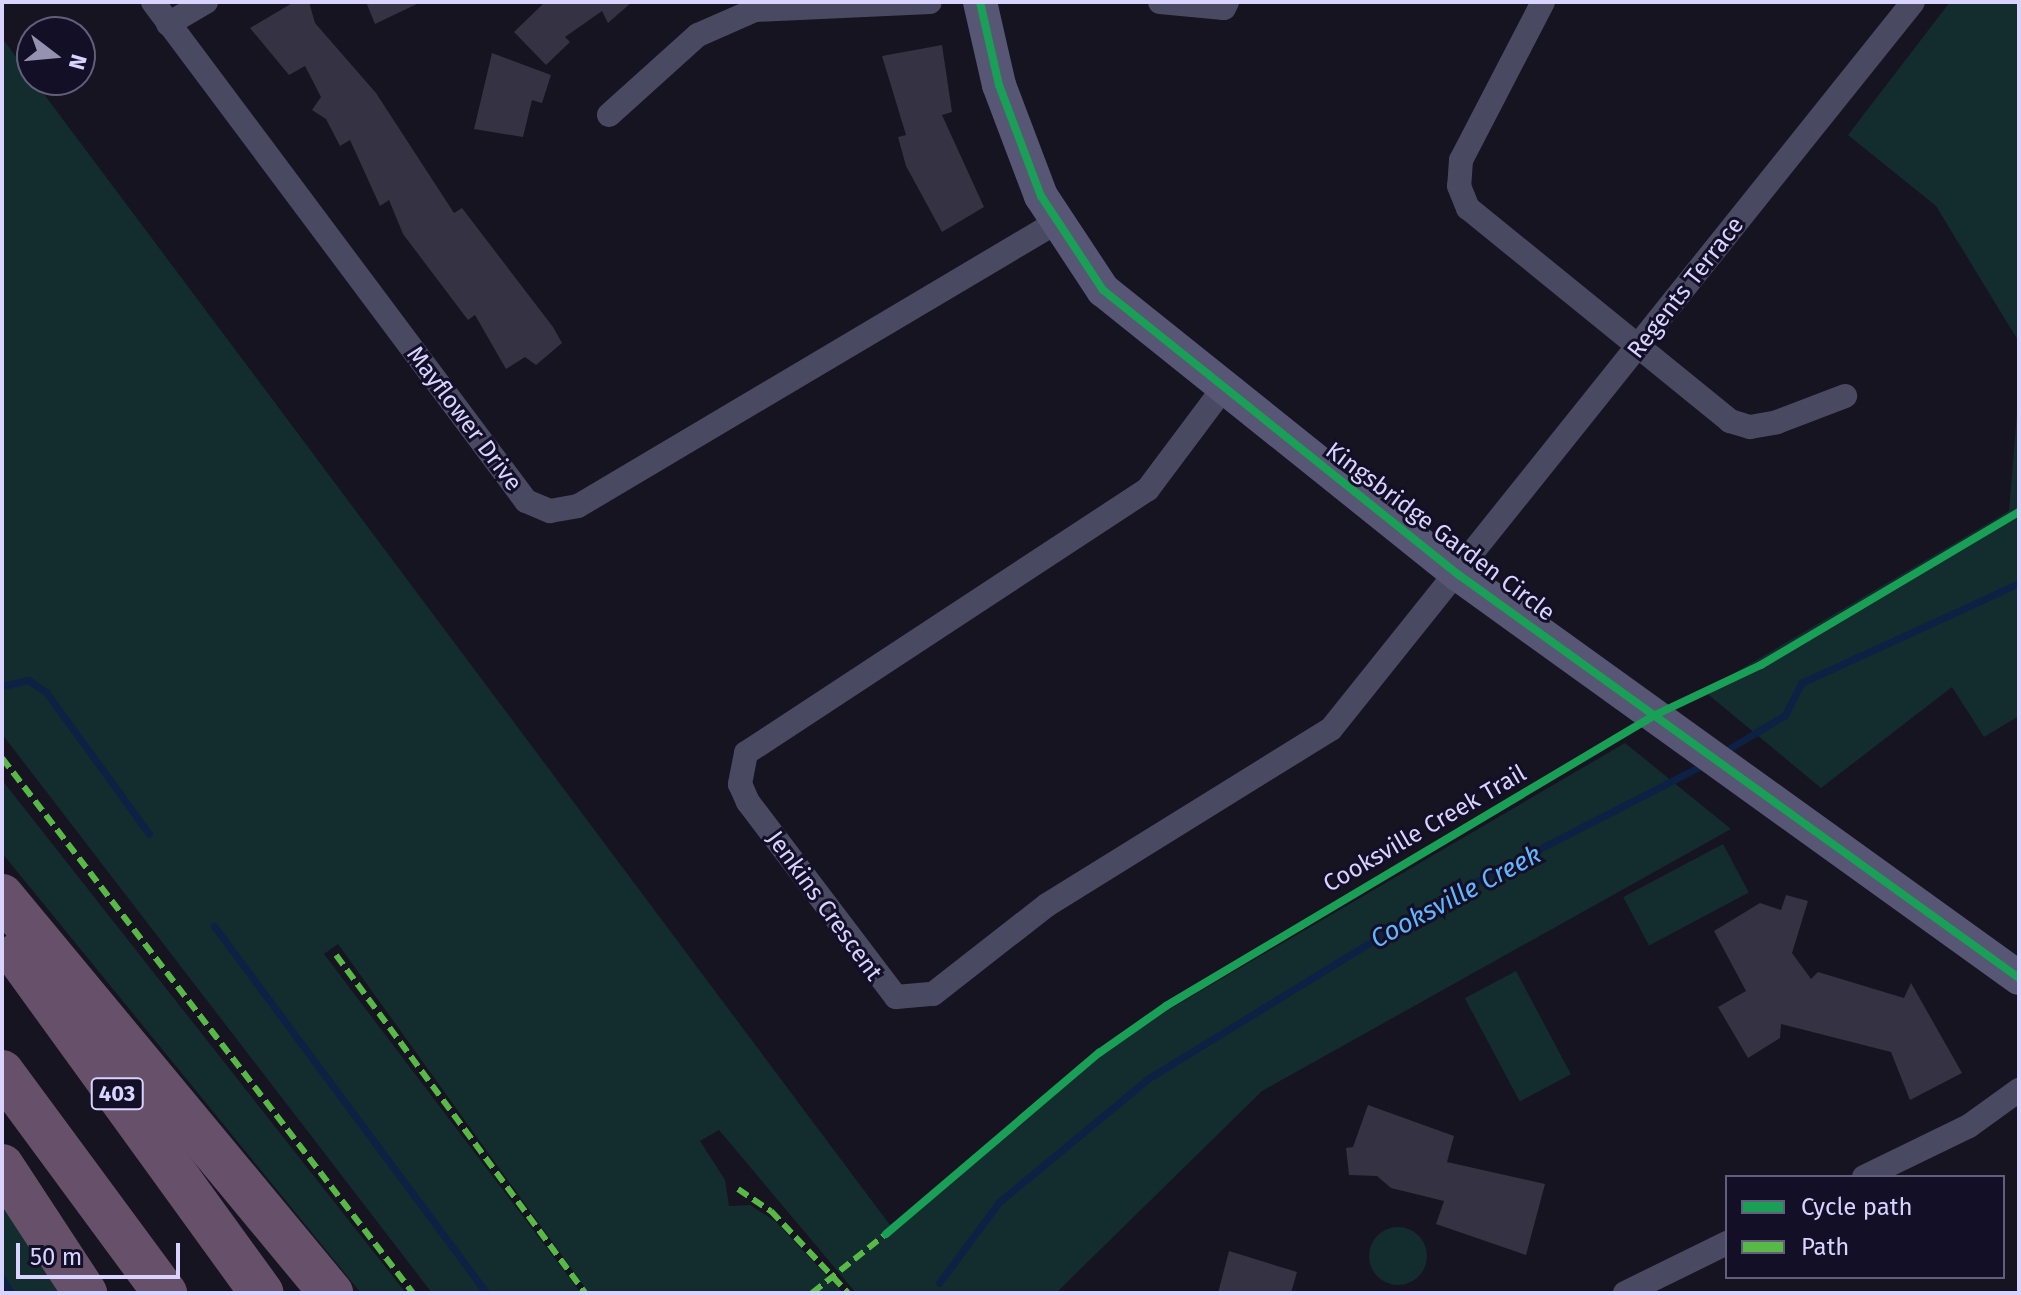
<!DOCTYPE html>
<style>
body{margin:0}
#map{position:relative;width:2021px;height:1295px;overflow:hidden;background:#161421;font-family:"Fira Sans",sans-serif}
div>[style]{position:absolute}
.green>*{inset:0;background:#132c2d;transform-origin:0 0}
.round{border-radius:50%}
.stream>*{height:7px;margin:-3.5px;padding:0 3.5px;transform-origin:3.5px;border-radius:3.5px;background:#0d2144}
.building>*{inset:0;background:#343243}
.street>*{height:24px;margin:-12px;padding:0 12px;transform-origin:12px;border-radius:12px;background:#4a4962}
.secondary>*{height:34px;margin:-17px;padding:0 17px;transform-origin:17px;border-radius:17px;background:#575674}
.highway>*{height:44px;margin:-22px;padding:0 22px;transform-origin:22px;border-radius:22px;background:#67516a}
.quiet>*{height:6px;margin-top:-3px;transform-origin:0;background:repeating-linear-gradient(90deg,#58b947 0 12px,transparent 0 18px)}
.cycleway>*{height:8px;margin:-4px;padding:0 4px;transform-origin:4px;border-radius:4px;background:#1a9f57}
span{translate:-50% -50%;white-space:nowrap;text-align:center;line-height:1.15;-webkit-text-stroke:6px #130f26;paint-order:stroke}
.shield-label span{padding:2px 6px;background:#130f26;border:2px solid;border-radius:6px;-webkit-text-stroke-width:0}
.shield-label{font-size:22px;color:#d9d4ff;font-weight:700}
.street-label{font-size:24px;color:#d9d4ff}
.water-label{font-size:26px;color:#62b6ff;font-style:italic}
.frame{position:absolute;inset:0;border:4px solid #d9d4ff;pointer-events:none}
.legend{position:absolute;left:1725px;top:1175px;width:280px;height:104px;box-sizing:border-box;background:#130f26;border:2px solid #625e7d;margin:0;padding:10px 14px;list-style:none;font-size:24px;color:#d9d4ff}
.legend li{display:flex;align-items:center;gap:16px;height:40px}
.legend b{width:40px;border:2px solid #625e7d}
.north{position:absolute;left:16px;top:16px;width:80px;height:80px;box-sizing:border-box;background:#130f26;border:2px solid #625e7d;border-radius:50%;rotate:106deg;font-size:22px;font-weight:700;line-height:32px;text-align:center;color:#d9d4ff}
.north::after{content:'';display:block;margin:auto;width:28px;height:36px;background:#9591b1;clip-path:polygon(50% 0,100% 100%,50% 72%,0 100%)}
.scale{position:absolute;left:16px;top:1243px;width:164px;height:36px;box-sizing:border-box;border:4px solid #d9d4ff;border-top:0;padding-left:10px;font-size:24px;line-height:28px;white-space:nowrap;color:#d9d4ff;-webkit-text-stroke:6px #130f26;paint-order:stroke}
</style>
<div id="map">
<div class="green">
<div style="clip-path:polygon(1950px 2px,2019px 2px,2019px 342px,1936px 206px,1848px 135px)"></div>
<div style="clip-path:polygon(2px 38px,893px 1229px,1105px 1047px,1625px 743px,1731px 829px,1262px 1091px,1056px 1293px,856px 1293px,719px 1130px,700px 1141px,725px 1180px,729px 1206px,750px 1205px,775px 1221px,843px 1293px,589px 1293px,338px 944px,324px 954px,581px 1293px,432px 1293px,2px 734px)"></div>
<div style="clip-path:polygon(2019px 389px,2019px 716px,1984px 737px,1952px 687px,1821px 788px,1704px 691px,2009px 511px)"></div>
<div style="clip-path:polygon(2px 780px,406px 1293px,361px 1293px,2px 853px)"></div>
<div style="left:1723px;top:844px;width:55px;height:113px;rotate:62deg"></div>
<div style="left:1516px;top:971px;width:117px;height:58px;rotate:62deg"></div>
<div style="clip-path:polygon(2px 1201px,62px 1293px,8px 1293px,2px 1284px)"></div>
<div class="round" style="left:1369px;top:1227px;width:58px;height:58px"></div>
</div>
<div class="stream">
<div style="left:2px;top:686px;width:27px;rotate:-13deg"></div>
<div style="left:28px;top:680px;width:22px;rotate:34deg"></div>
<div style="left:46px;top:692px;width:175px;rotate:54deg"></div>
<div style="left:1722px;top:753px;width:74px;rotate:-31.1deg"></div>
<div style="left:1785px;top:715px;width:36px;rotate:-63deg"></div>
<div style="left:1801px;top:683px;width:240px;rotate:-24.6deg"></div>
<div style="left:214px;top:926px;width:457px;rotate:53.4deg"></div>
<div style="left:2px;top:1278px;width:17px;rotate:59deg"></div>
<div style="left:939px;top:1283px;width:101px;rotate:-53.5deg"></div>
<div style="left:999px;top:1202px;width:195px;rotate:-39.6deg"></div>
<div style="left:1149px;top:1078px;width:341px;rotate:-31.5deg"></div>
<div style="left:1440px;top:900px;width:298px;rotate:-27.2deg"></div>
</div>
<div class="building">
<div style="clip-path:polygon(294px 2px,309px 2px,315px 23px,376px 93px,454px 213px,462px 208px,553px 327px,562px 343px,536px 365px,525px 357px,506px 369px,475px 315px,468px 320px,403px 234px,389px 200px,380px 206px,350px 140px,340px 146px,326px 119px,312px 110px,321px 97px,305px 66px,289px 75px,250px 28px)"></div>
<div style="clip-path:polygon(366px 2px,421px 2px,375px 24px)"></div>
<div style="clip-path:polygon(545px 2px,632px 2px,608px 23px,602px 11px,565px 37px,570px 42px,546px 65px,514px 32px)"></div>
<div style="clip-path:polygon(942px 45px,952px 112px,942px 115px,984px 207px,942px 232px,906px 166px,898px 137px,906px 135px,882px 56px)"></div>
<div style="clip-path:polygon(492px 53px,551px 75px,542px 103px,532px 100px,523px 137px,474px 129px)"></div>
<div style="clip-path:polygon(1786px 895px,1808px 901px,1792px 953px,1811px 979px,1818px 972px,1904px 998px,1911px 983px,1962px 1073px,1910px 1100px,1891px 1052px,1781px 1024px,1780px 1038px,1748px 1058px,1718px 1007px,1746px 991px,1714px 931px,1760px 903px,1781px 910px)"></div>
<div style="clip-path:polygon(1368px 1105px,1454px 1136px,1447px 1162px,1545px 1184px,1526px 1255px,1436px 1224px,1444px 1201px,1391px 1188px,1377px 1176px,1349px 1175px,1346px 1148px,1353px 1147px)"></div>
<div style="clip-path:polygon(1229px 1251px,1297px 1272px,1291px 1293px,1218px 1293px)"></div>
</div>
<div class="street">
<div style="left:153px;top:2px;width:623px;rotate:53.22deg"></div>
<div style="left:526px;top:501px;width:26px;rotate:23deg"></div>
<div style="left:550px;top:511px;width:28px;rotate:-10deg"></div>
<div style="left:578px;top:506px;width:555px;rotate:-30.68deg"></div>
<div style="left:1160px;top:2px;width:64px;rotate:5.4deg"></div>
<div style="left:1224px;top:8px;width:7px;rotate:-63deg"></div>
<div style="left:1543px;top:2px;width:178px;rotate:117.4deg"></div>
<div style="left:1461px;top:160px;width:26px;rotate:94deg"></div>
<div style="left:1459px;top:186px;width:24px;rotate:68deg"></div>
<div style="left:1468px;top:208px;width:338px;rotate:39.1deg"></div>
<div style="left:1730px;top:421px;width:21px;rotate:17deg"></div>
<div style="left:1750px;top:427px;width:27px;rotate:-10deg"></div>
<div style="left:1777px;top:422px;width:73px;rotate:-20.9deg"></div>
<div style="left:168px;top:24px;width:44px;rotate:-30.1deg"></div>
<div style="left:609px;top:115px;width:120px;rotate:-42deg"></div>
<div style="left:698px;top:35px;width:62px;rotate:-23.7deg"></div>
<div style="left:755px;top:10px;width:175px;rotate:-2.6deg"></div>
<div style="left:1222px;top:390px;width:124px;rotate:126.8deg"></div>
<div style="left:1148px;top:489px;width:481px;rotate:146.7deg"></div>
<div style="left:746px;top:753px;width:32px;rotate:101deg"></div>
<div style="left:740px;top:784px;width:20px;rotate:66deg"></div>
<div style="left:748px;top:802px;width:245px;rotate:52.8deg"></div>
<div style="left:896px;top:997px;width:37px;rotate:-5deg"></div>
<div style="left:933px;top:994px;width:145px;rotate:-38deg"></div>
<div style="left:1047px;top:905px;width:334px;rotate:-31.8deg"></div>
<div style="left:1331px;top:729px;width:931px;rotate:-51.32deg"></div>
<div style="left:1864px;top:1177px;width:117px;rotate:-25.9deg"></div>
<div style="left:1969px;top:1126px;width:62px;rotate:-35.8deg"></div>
<div style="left:1625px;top:1293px;width:114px;rotate:-26.1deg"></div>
</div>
<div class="secondary">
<div style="left:980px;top:2px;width:85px;rotate:77.1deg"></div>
<div style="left:999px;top:85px;width:119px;rotate:69.3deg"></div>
<div style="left:1041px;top:196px;width:113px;rotate:56.6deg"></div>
<div style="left:1103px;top:290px;width:456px;rotate:38.7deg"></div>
<div style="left:1459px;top:575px;width:690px;rotate:35.74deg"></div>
</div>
<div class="highway">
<div style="left:2px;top:896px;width:516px;rotate:50.35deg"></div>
<div style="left:17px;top:955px;width:417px;rotate:54.1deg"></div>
<div style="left:2px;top:1072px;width:275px;rotate:53.6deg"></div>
<div style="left:2px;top:1166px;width:152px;rotate:56.8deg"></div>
</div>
<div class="quiet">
<div style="left:2px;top:758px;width:675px;rotate:52.47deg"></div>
<div style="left:336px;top:955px;width:420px;rotate:53.6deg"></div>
<div style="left:738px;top:1189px;width:40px;rotate:34deg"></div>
<div style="left:771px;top:1211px;width:112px;rotate:46.8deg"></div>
<div style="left:812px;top:1293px;width:95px;rotate:-38.6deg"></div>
</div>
<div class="cycleway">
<div style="left:980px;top:2px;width:85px;rotate:77.1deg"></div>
<div style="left:999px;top:85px;width:119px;rotate:69.3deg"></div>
<div style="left:1041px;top:196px;width:113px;rotate:56.6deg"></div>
<div style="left:1103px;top:290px;width:456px;rotate:38.7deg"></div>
<div style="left:1459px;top:575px;width:690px;rotate:35.74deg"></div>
<div style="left:886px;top:1234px;width:280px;rotate:-40.4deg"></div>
<div style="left:1099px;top:1053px;width:82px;rotate:-35deg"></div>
<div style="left:1166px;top:1006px;width:569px;rotate:-30.76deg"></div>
<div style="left:1655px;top:715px;width:117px;rotate:-25.3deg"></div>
<div style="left:1761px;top:665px;width:300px;rotate:-30.7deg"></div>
</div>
<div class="shield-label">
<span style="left:117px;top:1094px">403</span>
</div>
<div class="street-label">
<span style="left:1686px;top:288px;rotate:-52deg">Regents Terrace</span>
<span style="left:464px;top:419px;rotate:53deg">Mayflower Drive</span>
<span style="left:1440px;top:532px;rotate:37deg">Kingsbridge Garden Circle</span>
<span style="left:1425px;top:829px;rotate:-30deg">Cooksville Creek Trail</span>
<span style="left:824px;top:906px;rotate:54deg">Jenkins Crescent</span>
</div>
<div class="water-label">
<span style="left:1456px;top:897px;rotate:-28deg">Cooksville Creek</span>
</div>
<div class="frame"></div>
<ul class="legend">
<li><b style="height:10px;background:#1a9f57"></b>Cycle path</li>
<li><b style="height:10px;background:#58b947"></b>Path</li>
</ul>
<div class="north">N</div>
<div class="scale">50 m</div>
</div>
